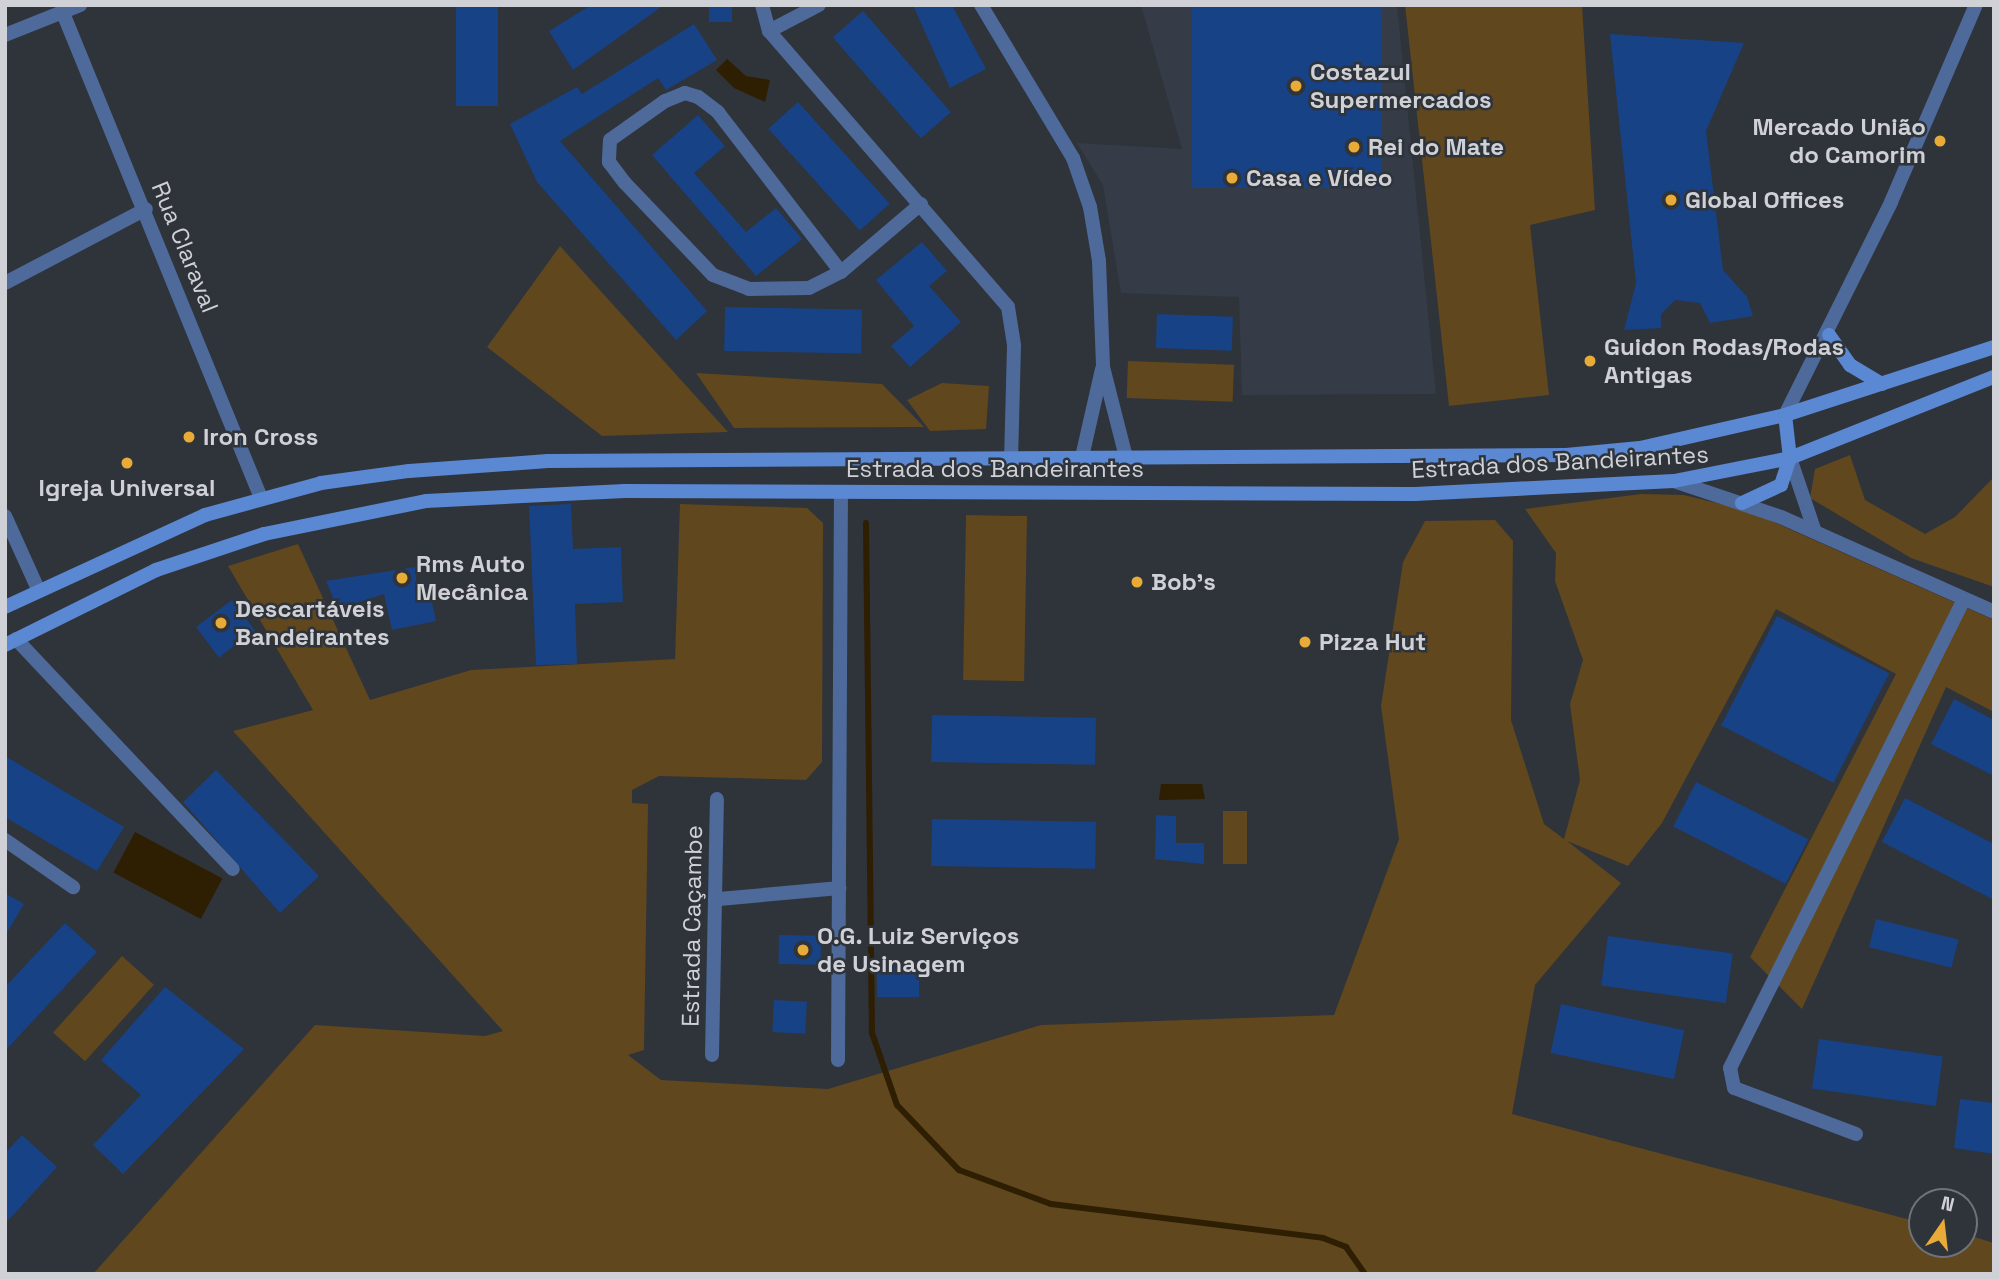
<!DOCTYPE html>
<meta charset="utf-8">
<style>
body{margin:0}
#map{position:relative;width:1999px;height:1279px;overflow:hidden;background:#2f333a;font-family:"Space Grotesk",sans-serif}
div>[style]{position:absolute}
.built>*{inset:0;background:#353c48}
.green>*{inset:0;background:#60471e;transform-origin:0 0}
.water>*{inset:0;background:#2e1e02;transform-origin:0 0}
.stream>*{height:6px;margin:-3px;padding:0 3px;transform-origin:3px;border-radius:3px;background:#2e1e02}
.building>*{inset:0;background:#184286;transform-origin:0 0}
.street>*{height:14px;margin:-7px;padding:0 7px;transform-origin:7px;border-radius:7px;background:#4d6a9a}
.secondary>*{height:14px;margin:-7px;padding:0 7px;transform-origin:7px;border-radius:7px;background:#5a88d3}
.dots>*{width:19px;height:19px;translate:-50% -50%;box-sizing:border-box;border:4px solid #2f333a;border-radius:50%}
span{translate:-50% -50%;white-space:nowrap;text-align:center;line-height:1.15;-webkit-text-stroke:5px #2f333a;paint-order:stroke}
.poi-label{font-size:24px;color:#cfd1d6;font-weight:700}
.left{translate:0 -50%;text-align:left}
.right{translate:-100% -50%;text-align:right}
.street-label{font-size:24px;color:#cfd1d6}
.frame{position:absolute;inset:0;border:7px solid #cfd1d6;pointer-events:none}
.north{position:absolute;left:1908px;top:1188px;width:70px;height:70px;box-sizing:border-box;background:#2f333a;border:2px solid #6f7278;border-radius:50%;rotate:14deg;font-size:19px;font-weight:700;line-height:28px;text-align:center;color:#cfd1d6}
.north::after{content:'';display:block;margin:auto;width:24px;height:32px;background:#e9ab38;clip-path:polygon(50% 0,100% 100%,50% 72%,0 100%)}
</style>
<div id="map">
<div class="built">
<div style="clip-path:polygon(1141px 5px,1397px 5px,1436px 394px,1242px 395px,1239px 297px,1121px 293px,1103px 185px,1077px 143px,1182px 149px)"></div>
</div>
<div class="green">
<div style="clip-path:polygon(1405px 5px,1582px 5px,1595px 210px,1530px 225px,1549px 395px,1449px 406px)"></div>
<div style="clip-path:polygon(560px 246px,728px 432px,602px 436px,487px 347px)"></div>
<div style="left:1128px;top:361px;width:106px;height:37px;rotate:2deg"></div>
<div style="clip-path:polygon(696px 373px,882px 384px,924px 427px,734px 428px)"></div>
<div style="clip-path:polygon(942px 383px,989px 386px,986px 429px,930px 431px,907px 400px)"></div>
<div style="clip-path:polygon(1850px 455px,1865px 500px,1925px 534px,1955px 517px,1994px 477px,1994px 587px,1911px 558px,1810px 498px,1815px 469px)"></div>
<div style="clip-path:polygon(1641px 494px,1684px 495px,1749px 511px,1994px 620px,1994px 712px,1946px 687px,1802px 1009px,1750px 957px,1896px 674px,1776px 609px,1662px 823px,1628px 866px,1567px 841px,1621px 883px,1535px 985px,1512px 1114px,1922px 1223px,1922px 1244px,1964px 1244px,1964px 1234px,1994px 1243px,1994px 1274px,93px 1274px,315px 1025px,485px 1036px,503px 1031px,233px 731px,313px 710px,228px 566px,298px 544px,370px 700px,471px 670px,675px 659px,680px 504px,807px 508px,823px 523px,822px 762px,806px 780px,659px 776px,632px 790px,632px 803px,648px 804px,644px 1050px,628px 1055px,661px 1080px,828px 1089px,1041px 1025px,1334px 1015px,1399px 839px,1381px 706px,1403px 562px,1425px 521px,1495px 520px,1513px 541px,1511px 720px,1544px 824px,1564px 839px,1580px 780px,1570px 704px,1583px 660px,1555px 581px,1556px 553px,1525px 509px)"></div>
<div style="left:966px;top:515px;width:61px;height:165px;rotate:1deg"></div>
<div style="left:1247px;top:811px;width:53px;height:24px;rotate:90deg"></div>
<div style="left:122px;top:956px;width:43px;height:103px;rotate:42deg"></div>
</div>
<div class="water">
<div style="clip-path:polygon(727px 59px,746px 76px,770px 80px,765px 102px,734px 88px,716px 70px)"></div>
<div style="clip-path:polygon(1161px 784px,1202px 784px,1205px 799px,1159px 800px)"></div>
<div style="left:135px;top:832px;width:99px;height:46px;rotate:28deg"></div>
</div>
<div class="stream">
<div style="left:866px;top:523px;width:510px;rotate:89.33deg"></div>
<div style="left:872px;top:1033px;width:76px;rotate:70.9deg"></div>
<div style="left:897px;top:1105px;width:90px;rotate:46.4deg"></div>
<div style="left:959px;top:1170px;width:98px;rotate:20.3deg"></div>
<div style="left:1051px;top:1204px;width:274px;rotate:7.1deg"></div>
<div style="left:1323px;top:1238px;width:25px;rotate:21deg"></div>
<div style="left:1346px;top:1247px;width:33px;rotate:55deg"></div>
</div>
<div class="building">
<div style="left:456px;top:5px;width:42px;height:101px"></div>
<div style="clip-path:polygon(591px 5px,664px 5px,573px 70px,549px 31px)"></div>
<div style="left:709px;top:5px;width:23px;height:17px"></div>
<div style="clip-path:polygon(913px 5px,952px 5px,986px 69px,950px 88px)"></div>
<div style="left:1192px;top:5px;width:190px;height:183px"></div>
<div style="left:863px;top:11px;width:134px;height:40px;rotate:49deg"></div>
<div style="clip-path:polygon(694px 24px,717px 60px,666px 90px,658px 78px,560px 141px,707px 311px,676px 340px,537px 182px,510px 124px,577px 87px,582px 94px)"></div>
<div style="clip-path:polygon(1610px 34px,1744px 43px,1706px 131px,1723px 270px,1747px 297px,1753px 316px,1710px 323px,1700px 303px,1675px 300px,1661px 314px,1661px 328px,1624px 330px,1636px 283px)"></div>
<div style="left:798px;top:102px;width:137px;height:40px;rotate:48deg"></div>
<div style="clip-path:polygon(698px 115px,725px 146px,694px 173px,746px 232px,776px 208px,802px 239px,756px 276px,652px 155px)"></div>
<div style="clip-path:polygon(922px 242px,947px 271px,929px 286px,961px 322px,910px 367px,891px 346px,914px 326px,876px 280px)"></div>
<div style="left:725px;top:307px;width:137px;height:44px;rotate:1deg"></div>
<div style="left:1157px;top:314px;width:76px;height:34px;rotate:2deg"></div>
<div style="clip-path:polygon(571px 504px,573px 549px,621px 547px,623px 602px,575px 604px,577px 664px,536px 665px,529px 506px)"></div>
<div style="clip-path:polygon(415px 567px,417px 586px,428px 584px,436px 621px,392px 630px,384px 594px,338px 609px,326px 581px)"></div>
<div style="left:232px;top:600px;width:38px;height:45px;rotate:53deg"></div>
<div style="left:1777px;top:616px;width:126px;height:123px;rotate:27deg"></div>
<div style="clip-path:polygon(1954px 699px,1994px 720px,1994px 776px,1931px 744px)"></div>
<div style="left:932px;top:715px;width:164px;height:47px;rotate:1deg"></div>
<div style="clip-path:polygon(5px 756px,124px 827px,97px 871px,5px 817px)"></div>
<div style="clip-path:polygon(216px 770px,319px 876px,280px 913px,183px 802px)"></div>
<div style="left:1696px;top:782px;width:126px;height:50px;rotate:27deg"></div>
<div style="clip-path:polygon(1905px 798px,1994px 844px,1994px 900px,1882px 842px)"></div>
<div style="clip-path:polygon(1156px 815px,1176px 816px,1176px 843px,1204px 843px,1204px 864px,1155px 859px)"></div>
<div style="left:932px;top:819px;width:164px;height:47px;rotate:1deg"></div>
<div style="clip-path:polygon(5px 893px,24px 904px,5px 936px)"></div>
<div style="left:1876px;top:919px;width:85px;height:29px;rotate:14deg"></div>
<div style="clip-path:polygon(65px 923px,97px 952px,5px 1051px,5px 987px)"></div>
<div style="left:779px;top:935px;width:42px;height:29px;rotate:1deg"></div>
<div style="left:1608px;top:936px;width:126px;height:50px;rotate:8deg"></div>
<div style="left:877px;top:963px;width:42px;height:34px"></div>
<div style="clip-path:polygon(165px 987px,244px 1049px,123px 1174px,93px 1145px,141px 1095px,101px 1060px)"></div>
<div style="left:774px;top:1000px;width:33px;height:32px;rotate:3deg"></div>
<div style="left:1561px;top:1004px;width:126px;height:50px;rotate:12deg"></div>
<div style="left:1819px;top:1039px;width:125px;height:50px;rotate:8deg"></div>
<div style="clip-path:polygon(1960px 1099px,1994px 1103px,1994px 1154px,1954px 1148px)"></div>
<div style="clip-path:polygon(22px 1135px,57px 1167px,5px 1224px,5px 1153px)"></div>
</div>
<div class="street">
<div style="left:762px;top:5px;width:27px;rotate:75deg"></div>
<div style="left:769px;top:31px;width:365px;rotate:49.1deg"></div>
<div style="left:1008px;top:307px;width:39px;rotate:81deg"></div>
<div style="left:1014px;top:346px;width:112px;rotate:91.5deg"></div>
<div style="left:981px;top:5px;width:179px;rotate:59deg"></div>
<div style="left:1073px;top:158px;width:52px;rotate:70.9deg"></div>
<div style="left:1090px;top:207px;width:55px;rotate:80.5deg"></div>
<div style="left:1099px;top:261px;width:106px;rotate:87.8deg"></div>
<div style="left:1103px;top:367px;width:93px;rotate:75.7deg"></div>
<div style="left:63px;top:13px;width:524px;rotate:67.79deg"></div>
<div style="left:769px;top:31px;width:56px;rotate:-27.5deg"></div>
<div style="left:5px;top:35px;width:81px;rotate:-21.8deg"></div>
<div style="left:841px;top:272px;width:202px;rotate:-127.6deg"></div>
<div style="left:718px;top:112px;width:25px;rotate:-143deg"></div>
<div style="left:698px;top:97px;width:14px;rotate:-163deg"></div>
<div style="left:685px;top:93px;width:22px;rotate:158deg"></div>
<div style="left:665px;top:101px;width:67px;rotate:144.7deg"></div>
<div style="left:610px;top:140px;width:22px;rotate:93deg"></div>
<div style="left:609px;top:162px;width:26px;rotate:53deg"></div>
<div style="left:625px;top:183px;width:127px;rotate:46.3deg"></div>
<div style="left:713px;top:275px;width:39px;rotate:21deg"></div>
<div style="left:749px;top:289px;width:60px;rotate:-1deg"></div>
<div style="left:809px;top:288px;width:36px;rotate:-27deg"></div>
<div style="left:841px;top:272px;width:105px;rotate:-40.4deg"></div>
<div style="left:5px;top:283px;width:159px;rotate:-27.7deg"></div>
<div style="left:1785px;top:415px;width:238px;rotate:-63.5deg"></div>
<div style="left:1891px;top:202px;width:215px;rotate:-66.7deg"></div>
<div style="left:1082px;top:457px;width:90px;rotate:-77.2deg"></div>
<div style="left:1790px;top:458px;width:78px;rotate:71.3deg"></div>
<div style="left:1674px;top:481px;width:113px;rotate:18.6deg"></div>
<div style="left:1781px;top:517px;width:233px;rotate:24deg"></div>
<div style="left:5px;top:516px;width:80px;rotate:65.7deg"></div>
<div style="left:16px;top:639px;width:316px;rotate:46.7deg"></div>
<div style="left:5px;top:840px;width:83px;rotate:34.7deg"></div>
<div style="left:719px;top:899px;width:121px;rotate:-5.2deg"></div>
<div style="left:712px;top:1055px;width:256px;rotate:-88.9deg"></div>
<div style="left:838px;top:1060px;width:568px;rotate:-89.7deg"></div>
<div style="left:1856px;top:1134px;width:130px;rotate:-159.3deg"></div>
<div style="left:1734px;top:1088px;width:20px;rotate:-101deg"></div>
<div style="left:1730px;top:1068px;width:524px;rotate:-63.48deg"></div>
</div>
<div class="secondary">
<div style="left:1829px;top:335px;width:37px;rotate:55deg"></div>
<div style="left:1850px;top:365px;width:37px;rotate:31deg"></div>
<div style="left:1742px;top:503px;width:43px;rotate:-24.8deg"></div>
<div style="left:1781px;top:485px;width:28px;rotate:-72deg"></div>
<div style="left:1790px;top:458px;width:43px;rotate:-96.6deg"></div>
<div style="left:5px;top:607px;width:220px;rotate:-24.7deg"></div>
<div style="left:205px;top:515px;width:120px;rotate:-15.4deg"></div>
<div style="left:321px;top:483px;width:89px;rotate:-7.8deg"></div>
<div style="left:409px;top:471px;width:139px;rotate:-4.1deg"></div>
<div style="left:548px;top:461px;width:1018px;rotate:-0.34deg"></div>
<div style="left:1566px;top:455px;width:74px;rotate:-5.4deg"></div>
<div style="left:1640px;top:448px;width:149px;rotate:-12.8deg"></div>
<div style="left:1785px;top:415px;width:220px;rotate:-18deg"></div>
<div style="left:5px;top:645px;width:169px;rotate:-26.4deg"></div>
<div style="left:156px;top:570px;width:114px;rotate:-18.4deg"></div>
<div style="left:264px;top:534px;width:165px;rotate:-11.5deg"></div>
<div style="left:426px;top:501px;width:199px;rotate:-2.9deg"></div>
<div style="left:625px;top:491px;width:790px;rotate:0.22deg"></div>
<div style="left:1415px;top:494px;width:259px;rotate:-2.9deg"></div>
<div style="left:1674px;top:481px;width:118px;rotate:-11.2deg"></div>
<div style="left:1790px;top:458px;width:219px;rotate:-21.7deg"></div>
</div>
<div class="dots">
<div style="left:1296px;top:86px;background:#e9ab38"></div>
<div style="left:1940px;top:141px;background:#e9ab38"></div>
<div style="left:1354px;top:147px;background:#e9ab38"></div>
<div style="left:1232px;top:178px;background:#e9ab38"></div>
<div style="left:1671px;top:200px;background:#e9ab38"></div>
<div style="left:1590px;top:361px;background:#e9ab38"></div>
<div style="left:189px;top:437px;background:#e9ab38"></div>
<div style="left:127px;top:463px;background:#e9ab38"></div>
<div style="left:402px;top:578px;background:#e9ab38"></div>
<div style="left:1137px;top:582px;background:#e9ab38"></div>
<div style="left:221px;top:623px;background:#e9ab38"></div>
<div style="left:1305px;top:642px;background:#e9ab38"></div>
<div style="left:803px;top:950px;background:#e9ab38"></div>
</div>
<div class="poi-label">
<span class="left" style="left:1310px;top:86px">Costazul<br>Supermercados</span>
<span class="right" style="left:1926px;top:141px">Mercado União<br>do Camorim</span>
<span class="left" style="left:1368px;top:147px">Rei do Mate</span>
<span class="left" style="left:1246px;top:178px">Casa e Vídeo</span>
<span class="left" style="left:1685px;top:200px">Global Offices</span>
<span class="left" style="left:1604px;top:361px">Guidon Rodas/Rodas<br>Antigas</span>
<span class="left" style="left:203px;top:437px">Iron Cross</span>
<span style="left:127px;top:488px">Igreja Universal</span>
<span class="left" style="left:416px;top:578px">Rms Auto<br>Mecânica</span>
<span class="left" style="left:1151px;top:582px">Bob's</span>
<span class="left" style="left:235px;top:623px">Descartáveis<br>Bandeirantes</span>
<span class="left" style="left:1319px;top:642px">Pizza Hut</span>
<span class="left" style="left:817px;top:950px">O.G. Luiz Serviços<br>de Usinagem</span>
</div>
<div class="street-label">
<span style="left:185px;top:247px;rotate:68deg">Rua Claraval</span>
<span style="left:1560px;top:462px;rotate:-3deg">Estrada dos Bandeirantes</span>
<span style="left:995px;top:469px">Estrada dos Bandeirantes</span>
<span style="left:692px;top:926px;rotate:-89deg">Estrada Caçambe</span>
</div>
<div class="frame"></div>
<div class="north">N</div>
</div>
